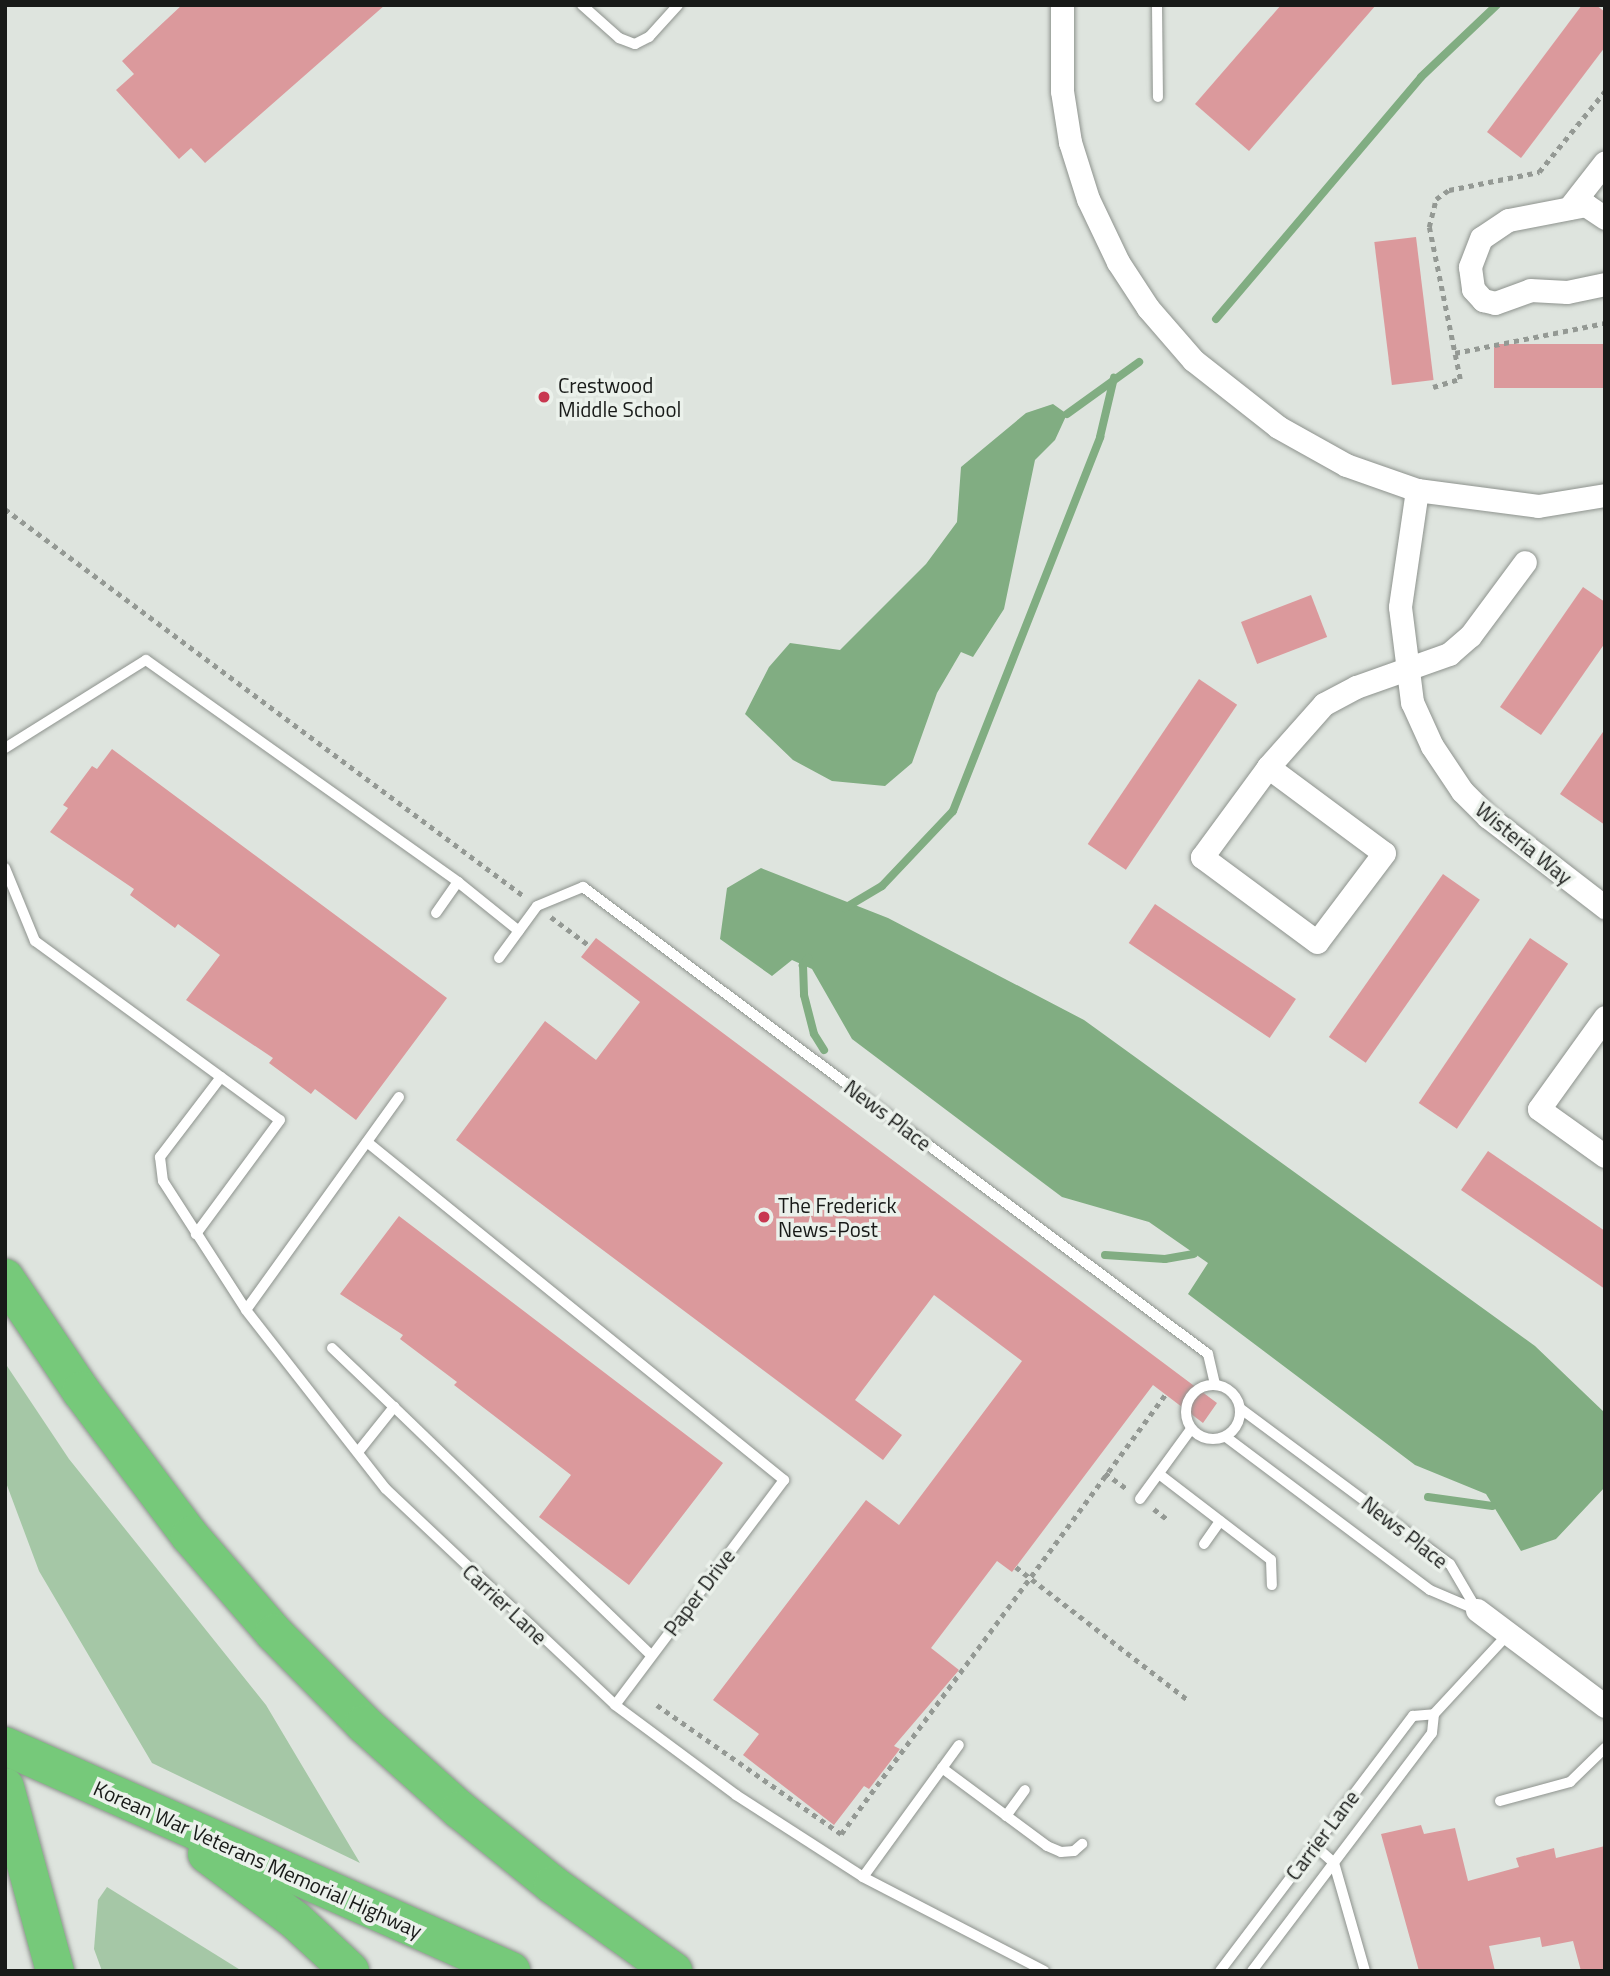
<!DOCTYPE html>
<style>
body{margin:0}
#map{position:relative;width:1610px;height:1976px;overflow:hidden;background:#dee4de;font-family:"Titillium Web",sans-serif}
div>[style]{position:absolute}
.green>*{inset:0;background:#a5c7a6}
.water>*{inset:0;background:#81ad82}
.stream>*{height:8px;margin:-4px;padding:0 4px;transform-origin:4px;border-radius:4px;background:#81ad82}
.building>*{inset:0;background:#db999c;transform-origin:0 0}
.path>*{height:4.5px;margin-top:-2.25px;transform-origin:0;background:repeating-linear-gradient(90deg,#949994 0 5px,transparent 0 10px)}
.roads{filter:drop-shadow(0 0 2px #8e938e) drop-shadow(0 0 2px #8e938e)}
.lane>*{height:10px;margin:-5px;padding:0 5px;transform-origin:5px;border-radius:5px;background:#fff}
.lane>.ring{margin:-5px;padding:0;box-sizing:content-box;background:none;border:10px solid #fff;border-radius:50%}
.street>*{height:23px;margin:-11.5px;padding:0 11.5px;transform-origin:11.5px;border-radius:11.5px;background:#fff}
.highway>*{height:38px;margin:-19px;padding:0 19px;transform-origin:19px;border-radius:19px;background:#76c97a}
.dots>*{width:19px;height:19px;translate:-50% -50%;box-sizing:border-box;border:4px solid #ebf1eb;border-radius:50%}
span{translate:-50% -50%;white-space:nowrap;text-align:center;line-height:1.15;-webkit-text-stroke:7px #ebf1eb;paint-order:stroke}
.poi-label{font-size:21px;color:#181a18}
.left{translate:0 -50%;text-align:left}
.street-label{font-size:21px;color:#181a18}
.frame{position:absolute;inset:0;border:7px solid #181a18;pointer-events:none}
</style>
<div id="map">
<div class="green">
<div style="clip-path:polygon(5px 1363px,69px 1459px,266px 1705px,360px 1863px,152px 1763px,39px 1571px,5px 1480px)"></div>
<div style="clip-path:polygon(107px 1887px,242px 1971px,102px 1971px,94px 1949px,98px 1900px)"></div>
</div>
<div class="water">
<div style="clip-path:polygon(1053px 404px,1067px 414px,1055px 440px,1035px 460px,1004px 609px,973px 657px,961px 652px,937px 693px,912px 763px,885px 786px,832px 781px,793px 760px,745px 714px,769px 667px,790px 643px,840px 650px,926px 564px,957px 522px,961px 467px,1026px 413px)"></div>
<div style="clip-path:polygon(761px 868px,888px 918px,1084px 1020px,1535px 1346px,1605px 1413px,1605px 1487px,1556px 1539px,1521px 1551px,1486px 1494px,1415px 1465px,1188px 1294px,1208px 1263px,1149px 1222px,1062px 1197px,852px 1039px,812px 969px,792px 960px,772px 976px,720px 939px,727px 888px)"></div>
</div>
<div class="stream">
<div style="left:1216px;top:319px;width:317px;rotate:-49.7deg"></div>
<div style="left:1421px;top:77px;width:105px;rotate:-43.5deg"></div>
<div style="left:1067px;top:414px;width:89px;rotate:-35.8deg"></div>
<div style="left:845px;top:908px;width:43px;rotate:-30.7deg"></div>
<div style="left:882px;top:886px;width:103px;rotate:-46.6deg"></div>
<div style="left:953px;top:811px;width:402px;rotate:-68.5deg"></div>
<div style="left:1100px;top:437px;width:61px;rotate:-76.7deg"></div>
<div style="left:808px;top:958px;width:9px;rotate:126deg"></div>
<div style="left:803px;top:965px;width:30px;rotate:88deg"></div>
<div style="left:804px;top:995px;width:40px;rotate:75.6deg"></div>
<div style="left:814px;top:1034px;width:19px;rotate:58deg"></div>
<div style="left:1105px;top:1255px;width:60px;rotate:3.8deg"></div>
<div style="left:1165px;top:1259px;width:29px;rotate:-10deg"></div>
<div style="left:1428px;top:1497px;width:65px;rotate:8deg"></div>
</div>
<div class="building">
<div style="clip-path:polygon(182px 5px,385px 5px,205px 163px,191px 148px,179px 159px,116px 90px,134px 74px,122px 61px)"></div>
<div style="clip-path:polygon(1281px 5px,1376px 5px,1249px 151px,1195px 104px)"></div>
<div style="clip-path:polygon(1582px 5px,1596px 5px,1605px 12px,1605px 47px,1521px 158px,1487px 132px)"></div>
<div style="left:1416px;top:237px;width:144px;height:42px;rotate:83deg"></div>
<div style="left:1605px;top:344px;width:44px;height:111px;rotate:90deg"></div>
<div style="clip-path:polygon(1583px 587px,1605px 602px,1605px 643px,1541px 735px,1500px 707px)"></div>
<div style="left:1311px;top:595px;width:45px;height:75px;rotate:69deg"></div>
<div style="left:1199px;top:679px;width:46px;height:199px;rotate:34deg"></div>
<div style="clip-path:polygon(1605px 729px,1605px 825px,1560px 794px)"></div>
<div style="clip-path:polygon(112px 749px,447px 998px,356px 1120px,315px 1089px,311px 1094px,269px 1063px,273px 1058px,186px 1000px,220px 955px,178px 924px,175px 928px,130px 895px,134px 889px,50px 832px,68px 808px,63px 805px,92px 766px,97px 769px)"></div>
<div style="left:1443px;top:874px;width:45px;height:199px;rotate:35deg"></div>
<div style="left:1155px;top:904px;width:170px;height:47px;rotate:34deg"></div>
<div style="clip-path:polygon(596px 938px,1217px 1403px,1203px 1423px,1153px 1385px,1012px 1572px,997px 1561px,931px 1648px,959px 1670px,894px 1746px,900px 1749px,869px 1789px,864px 1786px,834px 1825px,743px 1755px,759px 1734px,713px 1700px,866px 1500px,899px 1525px,1022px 1361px,934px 1295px,855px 1400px,902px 1435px,883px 1460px,456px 1140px,545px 1021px,596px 1060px,640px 1002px,581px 957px)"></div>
<div style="left:1530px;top:938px;width:46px;height:199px;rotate:34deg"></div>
<div style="clip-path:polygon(1488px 1151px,1605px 1231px,1605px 1289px,1461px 1190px)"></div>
<div style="clip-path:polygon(399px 1216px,723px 1463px,629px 1585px,539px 1517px,571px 1475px,454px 1385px,457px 1382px,400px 1339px,403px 1335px,340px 1294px)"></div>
<div style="clip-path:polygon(1421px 1825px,1424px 1834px,1455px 1828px,1468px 1881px,1519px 1867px,1516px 1858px,1554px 1848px,1556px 1858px,1605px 1846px,1605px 1971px,1581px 1971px,1573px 1941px,1542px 1947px,1540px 1937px,1489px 1946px,1495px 1971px,1419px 1971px,1381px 1834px)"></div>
</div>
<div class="path">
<div style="left:1455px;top:353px;width:153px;rotate:-11.3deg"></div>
<div style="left:1433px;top:387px;width:28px;rotate:-17deg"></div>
<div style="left:1460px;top:379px;width:155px;rotate:-101.5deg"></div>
<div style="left:1429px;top:227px;width:29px;rotate:-76deg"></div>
<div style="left:1436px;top:199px;width:16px;rotate:-35deg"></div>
<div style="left:1449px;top:190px;width:92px;rotate:-11.3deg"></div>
<div style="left:1539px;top:172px;width:104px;rotate:-50.8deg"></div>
<div style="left:5px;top:509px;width:649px;rotate:36.73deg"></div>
<div style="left:551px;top:917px;width:49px;rotate:36.6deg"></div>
<div style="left:1105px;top:1473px;width:27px;rotate:36deg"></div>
<div style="left:1154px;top:1509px;width:16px;rotate:38deg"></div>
<div style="left:1016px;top:1567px;width:217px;rotate:37.7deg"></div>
<div style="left:657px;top:1705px;width:225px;rotate:35deg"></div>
<div style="left:841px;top:1834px;width:546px;rotate:-53.57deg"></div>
</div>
<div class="roads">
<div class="lane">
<div style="left:582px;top:5px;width:50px;rotate:41.7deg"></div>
<div style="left:619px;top:38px;width:17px;rotate:21deg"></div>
<div style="left:635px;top:44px;width:16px;rotate:-27deg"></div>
<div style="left:649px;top:37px;width:43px;rotate:-47.8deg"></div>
<div style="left:1157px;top:5px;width:92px;rotate:89.4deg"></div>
<div style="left:5px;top:748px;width:166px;rotate:-32deg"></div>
<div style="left:146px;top:660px;width:383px;rotate:35.4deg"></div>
<div style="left:458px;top:882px;width:78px;rotate:38.8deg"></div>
<div style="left:5px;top:868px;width:79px;rotate:67.7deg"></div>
<div style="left:35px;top:941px;width:303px;rotate:36.2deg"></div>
<div style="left:280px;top:1120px;width:142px;rotate:126.4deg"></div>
<div style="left:436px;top:913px;width:38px;rotate:-55deg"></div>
<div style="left:499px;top:958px;width:64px;rotate:-53.8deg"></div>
<div style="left:537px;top:906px;width:50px;rotate:-22.4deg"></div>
<div style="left:583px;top:887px;width:780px;rotate:36.77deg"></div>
<div style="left:1208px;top:1354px;width:31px;rotate:77deg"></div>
<div style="left:221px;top:1077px;width:101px;rotate:127.3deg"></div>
<div style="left:160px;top:1157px;width:24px;rotate:83deg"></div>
<div style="left:163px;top:1181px;width:153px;rotate:57.2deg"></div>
<div style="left:399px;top:1097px;width:262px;rotate:125.7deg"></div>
<div style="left:246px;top:1310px;width:227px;rotate:52deg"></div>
<div style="left:386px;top:1489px;width:315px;rotate:43.3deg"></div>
<div style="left:615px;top:1705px;width:151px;rotate:36.6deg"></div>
<div style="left:736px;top:1795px;width:151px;rotate:32.8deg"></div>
<div style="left:863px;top:1877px;width:204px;rotate:27.4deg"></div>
<div style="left:367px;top:1142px;width:537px;rotate:39.03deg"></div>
<div style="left:784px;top:1480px;width:281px;rotate:126.9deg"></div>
<div style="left:332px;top:1348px;width:86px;rotate:43.6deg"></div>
<div class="ring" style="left:1186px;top:1385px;width:44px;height:44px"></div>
<div style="left:1241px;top:1409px;width:260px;rotate:36.6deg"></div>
<div style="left:1450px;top:1564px;width:53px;rotate:59.6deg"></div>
<div style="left:1226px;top:1437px;width:255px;rotate:36.9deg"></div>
<div style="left:1430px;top:1590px;width:51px;rotate:23.1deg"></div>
<div style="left:358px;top:1452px;width:58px;rotate:-51.3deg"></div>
<div style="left:394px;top:1407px;width:357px;rotate:44deg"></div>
<div style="left:1159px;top:1474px;width:141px;rotate:37.5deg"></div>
<div style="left:1271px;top:1560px;width:25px;rotate:88deg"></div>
<div style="left:1140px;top:1499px;width:87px;rotate:-53.9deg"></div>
<div style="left:1204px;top:1544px;width:28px;rotate:-55deg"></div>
<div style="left:942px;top:1768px;width:131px;rotate:36.6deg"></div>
<div style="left:1047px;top:1846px;width:15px;rotate:23deg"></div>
<div style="left:1061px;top:1852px;width:13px;rotate:-4deg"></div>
<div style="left:1074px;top:1851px;width:11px;rotate:-41deg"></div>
<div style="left:1500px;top:1801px;width:73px;rotate:-15.2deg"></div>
<div style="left:1570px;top:1782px;width:49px;rotate:-44.2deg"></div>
<div style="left:1006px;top:1816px;width:32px;rotate:-54deg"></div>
<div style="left:1314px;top:1845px;width:27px;rotate:42deg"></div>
<div style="left:1334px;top:1863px;width:112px;rotate:74deg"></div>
<div style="left:863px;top:1877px;width:163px;rotate:-54deg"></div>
<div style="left:1220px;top:1971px;width:320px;rotate:-52.9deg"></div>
<div style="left:1413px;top:1716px;width:21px;rotate:-5deg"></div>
<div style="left:1252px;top:1971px;width:298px;rotate:-52.9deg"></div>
<div style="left:1432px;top:1733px;width:19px;rotate:-84deg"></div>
<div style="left:1434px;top:1714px;width:109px;rotate:-47.2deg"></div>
</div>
<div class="street">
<div style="left:1062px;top:5px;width:86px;rotate:90deg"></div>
<div style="left:1062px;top:91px;width:52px;rotate:81.1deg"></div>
<div style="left:1070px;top:142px;width:60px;rotate:72.5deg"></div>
<div style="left:1088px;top:199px;width:70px;rotate:64.5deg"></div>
<div style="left:1118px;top:262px;width:55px;rotate:56.9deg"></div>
<div style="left:1148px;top:308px;width:69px;rotate:49.1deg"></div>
<div style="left:1193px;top:360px;width:108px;rotate:38.2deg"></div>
<div style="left:1278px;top:427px;width:78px;rotate:29.2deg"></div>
<div style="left:1346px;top:465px;width:75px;rotate:19.4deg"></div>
<div style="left:1417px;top:490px;width:122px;rotate:7.5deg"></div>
<div style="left:1538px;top:506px;width:68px;rotate:-9.3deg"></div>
<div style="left:1569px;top:208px;width:58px;rotate:-52deg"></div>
<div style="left:1605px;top:218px;width:23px;rotate:-146deg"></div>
<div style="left:1586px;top:205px;width:79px;rotate:169.1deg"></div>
<div style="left:1508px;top:220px;width:32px;rotate:146deg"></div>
<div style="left:1481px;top:238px;width:31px;rotate:111deg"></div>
<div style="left:1470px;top:267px;width:22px;rotate:82deg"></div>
<div style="left:1473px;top:289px;width:15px;rotate:48deg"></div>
<div style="left:1483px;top:300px;width:12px;rotate:14deg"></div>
<div style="left:1495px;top:303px;width:37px;rotate:-20deg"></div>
<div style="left:1530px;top:290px;width:37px;rotate:3deg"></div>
<div style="left:1567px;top:292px;width:39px;rotate:-12deg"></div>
<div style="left:1417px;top:490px;width:118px;rotate:98.3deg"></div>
<div style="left:1400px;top:607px;width:96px;rotate:82.8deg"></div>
<div style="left:1412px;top:702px;width:48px;rotate:65.6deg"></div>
<div style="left:1432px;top:746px;width:54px;rotate:56.3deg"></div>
<div style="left:1462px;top:791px;width:37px;rotate:45deg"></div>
<div style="left:1488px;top:817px;width:148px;rotate:37.6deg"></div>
<div style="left:1268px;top:767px;width:144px;rotate:36.6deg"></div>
<div style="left:1384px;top:853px;width:111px;rotate:127deg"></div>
<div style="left:1317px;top:942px;width:143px;rotate:-143.5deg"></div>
<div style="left:1202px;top:857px;width:112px;rotate:-53.7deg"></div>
<div style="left:1268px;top:767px;width:84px;rotate:-48.4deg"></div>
<div style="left:1324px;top:704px;width:36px;rotate:-28deg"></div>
<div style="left:1356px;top:687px;width:99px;rotate:-19.5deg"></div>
<div style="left:1449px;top:654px;width:28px;rotate:-41deg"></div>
<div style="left:1470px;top:636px;width:92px;rotate:-53.4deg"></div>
<div style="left:1605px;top:1017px;width:113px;rotate:125.7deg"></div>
<div style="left:1539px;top:1109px;width:81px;rotate:35.5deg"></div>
<div style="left:1477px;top:1610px;width:160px;rotate:36.9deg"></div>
</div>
<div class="highway">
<div style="left:5px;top:1278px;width:136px;rotate:56.1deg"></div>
<div style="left:81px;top:1391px;width:181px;rotate:53.1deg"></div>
<div style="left:190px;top:1536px;width:128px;rotate:49.1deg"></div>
<div style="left:274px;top:1633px;width:128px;rotate:45.3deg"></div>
<div style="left:364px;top:1724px;width:129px;rotate:41.9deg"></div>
<div style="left:460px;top:1810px;width:119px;rotate:38.9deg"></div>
<div style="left:553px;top:1885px;width:148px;rotate:35.6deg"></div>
<div style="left:5px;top:1746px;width:554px;rotate:23.97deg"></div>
<div style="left:5px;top:1787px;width:191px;rotate:74.8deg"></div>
<div style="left:207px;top:1854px;width:110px;rotate:36.9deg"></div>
<div style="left:295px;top:1920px;width:75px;rotate:42.8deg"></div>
</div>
</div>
<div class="dots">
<div style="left:544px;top:397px;background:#c83850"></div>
<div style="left:764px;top:1217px;background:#c83850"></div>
</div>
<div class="poi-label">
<span class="left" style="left:558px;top:397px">Crestwood<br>Middle School</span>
<span class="left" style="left:778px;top:1217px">The Frederick<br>News-Post</span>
</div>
<div class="street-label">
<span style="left:1524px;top:843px;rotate:39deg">Wisteria Way</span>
<span style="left:888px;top:1115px;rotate:37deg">News Place</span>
<span style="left:1405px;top:1532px;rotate:38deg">News Place</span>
<span style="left:699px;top:1592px;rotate:-53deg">Paper Drive</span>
<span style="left:505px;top:1604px;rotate:43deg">Carrier Lane</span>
<span style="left:1322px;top:1835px;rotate:-53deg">Carrier Lane</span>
<span style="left:258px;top:1859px;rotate:24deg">Korean War Veterans Memorial Highway</span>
</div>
<div class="frame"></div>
</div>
